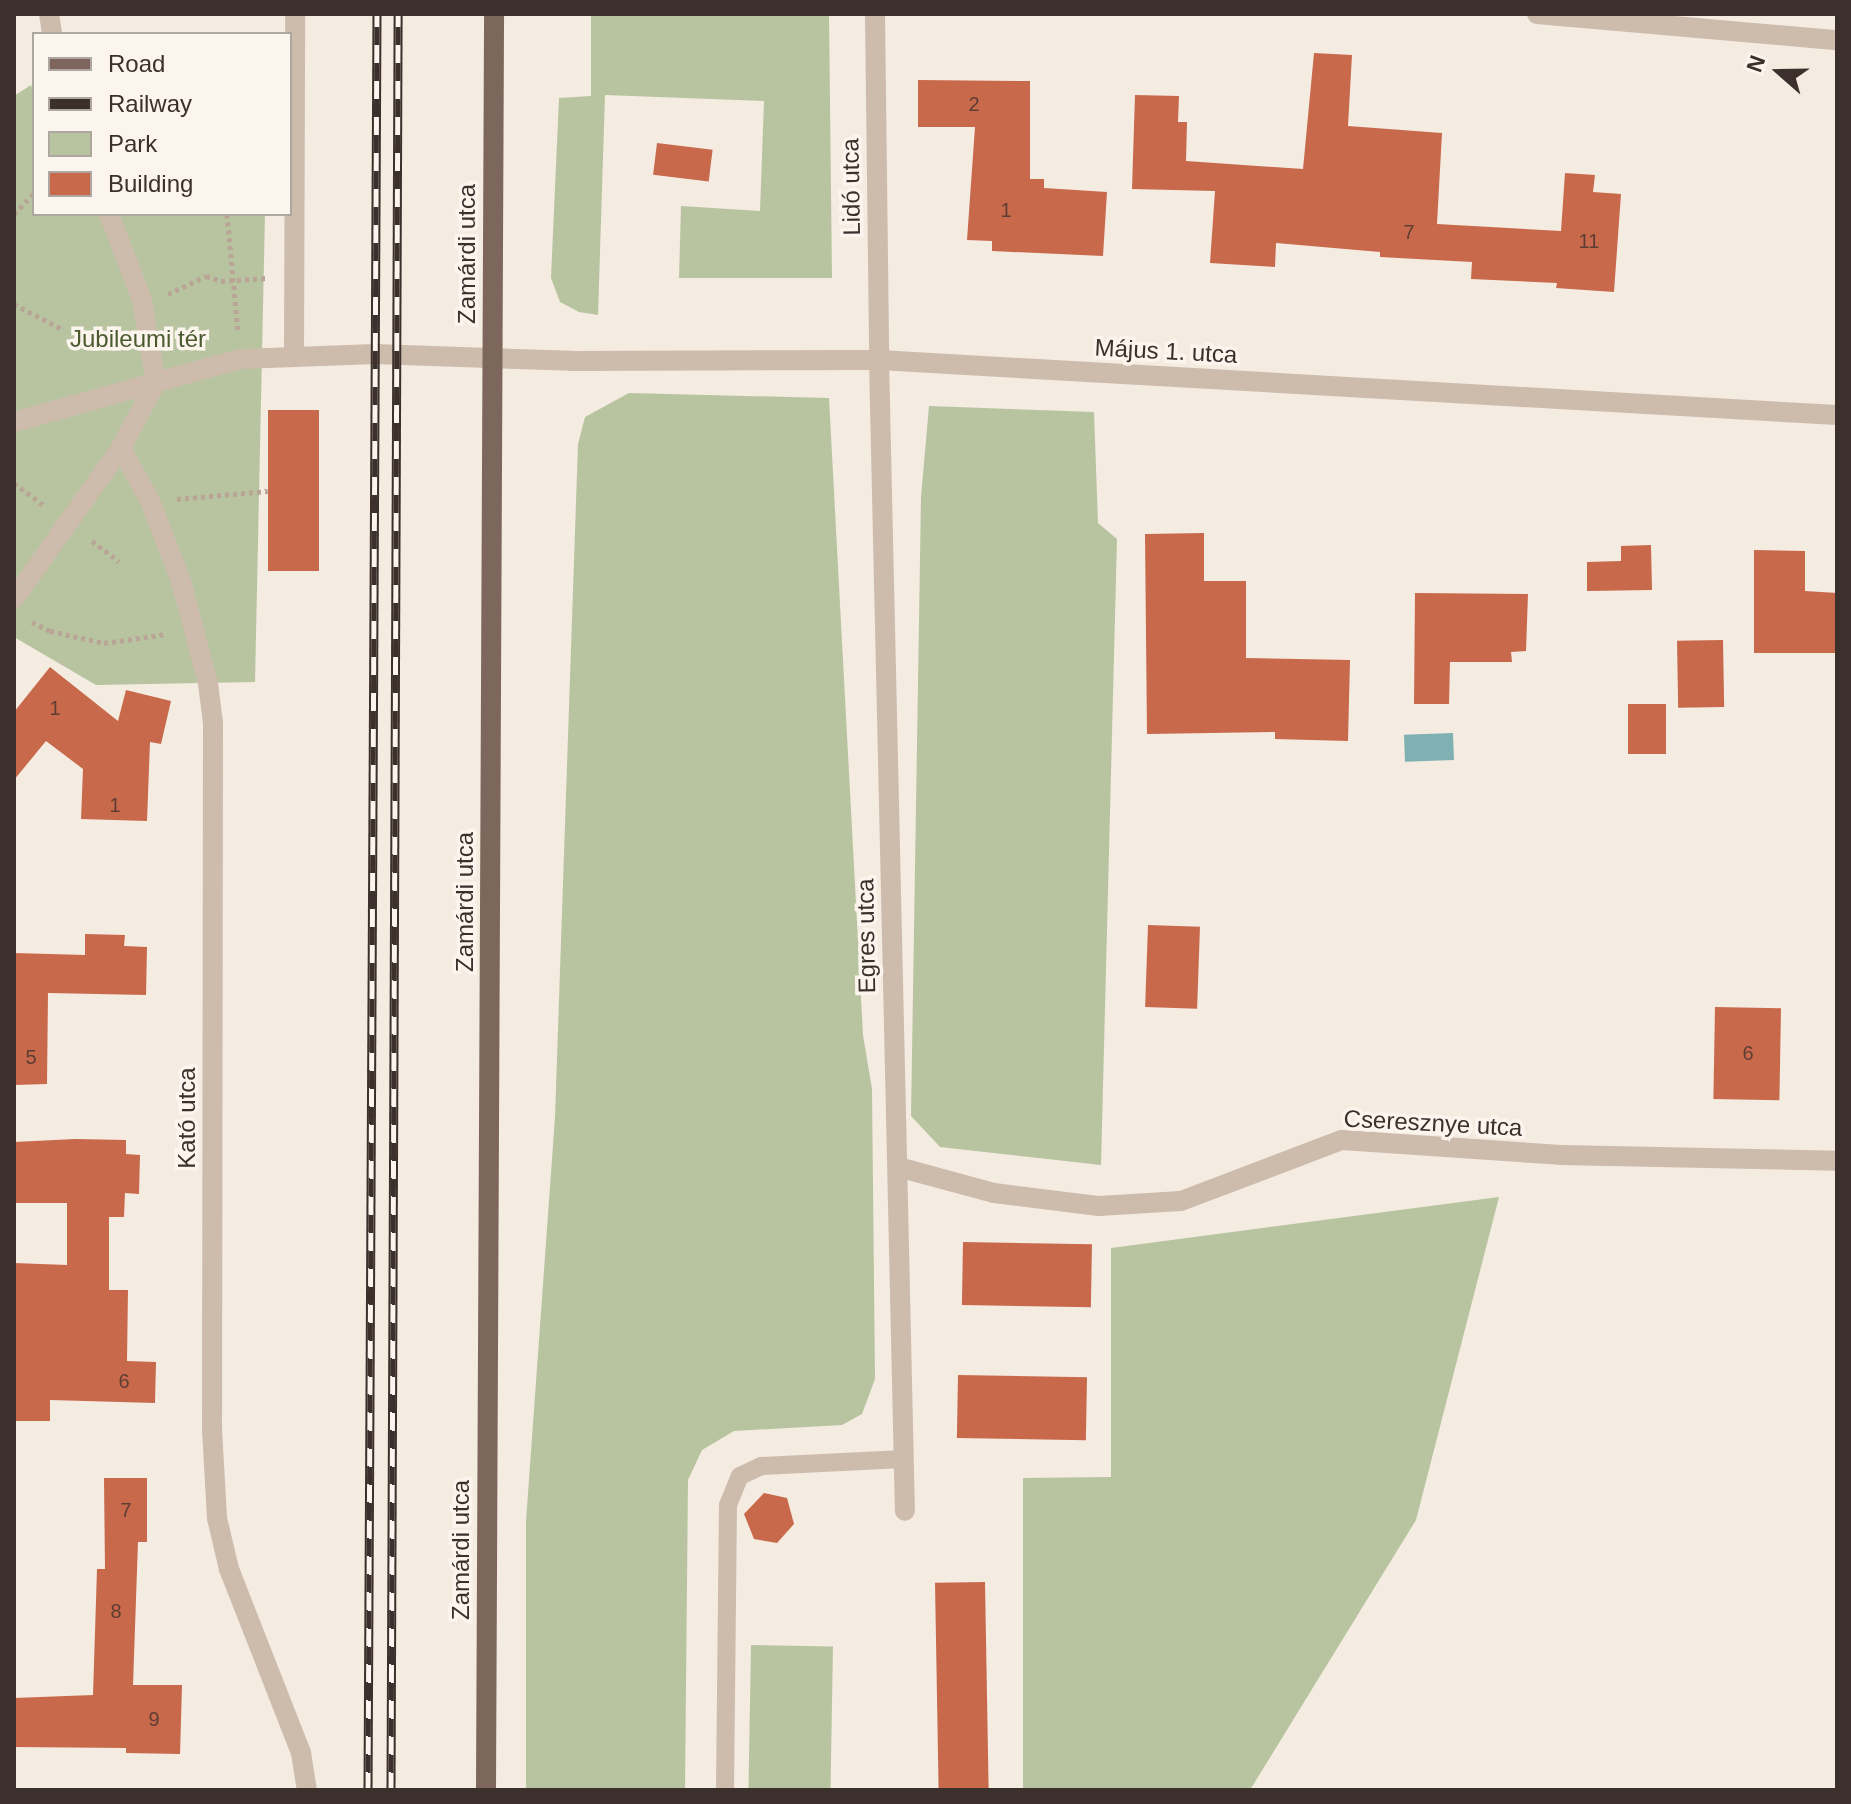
<!DOCTYPE html>
<meta charset="utf-8">
<style>
body{margin:0}
#map{position:relative;width:1851px;height:1804px;overflow:hidden;background:#f4ebe1;font-family:Arial,sans-serif}
div>[style]{position:absolute}
.green>*{inset:0;background:#b8c4a0;transform-origin:0 0}
.water>*{inset:0;background:#7fb0b2;transform-origin:0 0}
.building>*{inset:0;background:#c8694b;transform-origin:0 0}
.path>*{height:5px;margin-top:-2.5px;transform-origin:0;background:repeating-linear-gradient(90deg,#b9a596 0 4px,transparent 0 8px)}
.lane>*{height:18px;margin:-9px;padding:0 9px;transform-origin:9px;border-radius:9px;background:#cdbbac}
.street>*{height:20px;margin:-10px;padding:0 10px;transform-origin:10px;border-radius:10px;background:#cdbbac}
.primary>*{height:20px;margin:-10px;padding:0 10px;transform-origin:10px;border-radius:10px;background:#7d675c}
.rail>*{height:9px;margin-top:-4.5px;transform-origin:0;background:repeating-linear-gradient(90deg,#fbf5ee 0 18px,#3b302b 0 36px);box-sizing:border-box;border-block:2px solid #3b302b}
span{translate:-50% -50%;white-space:nowrap;text-align:center;line-height:1.15;-webkit-text-stroke:7px #fbf5ee;paint-order:stroke}
.number-label{font-size:20px;color:#5e3e33}
.number-label span{-webkit-text-stroke-width:0}
.street-label{font-size:24px;color:#3b302b}
.park-label{font-size:24px;color:#4a5a2e}
.frame{position:absolute;inset:0;border:16px solid #3b302b;pointer-events:none}
.legend{position:absolute;left:32px;top:32px;width:260px;height:184px;box-sizing:border-box;background:#fbf5ee;border:2px solid #aea6a0;margin:0;padding:10px 14px;list-style:none;font-size:24px;color:#3b302b}
.legend li{display:flex;align-items:center;gap:16px;height:40px}
.legend b{width:40px;border:2px solid #aea6a0}
.north{position:absolute;left:1739px;top:32px;width:80px;height:80px;-webkit-text-stroke:6px #fbf5ee;paint-order:stroke;rotate:290deg;font-size:22px;font-weight:700;line-height:32px;text-align:center;color:#3b302b}
.north::after{content:'';display:block;margin:auto;width:28px;height:36px;background:#3b302b;clip-path:polygon(50% 0,100% 100%,50% 72%,0 100%)}
</style>
<div id="map">
<div class="green">
<div style="clip-path:polygon(591px 14px,829px 14px,832px 278px,679px 278px,681px 206px,760px 211px,764px 101px,605px 95px,598px 315px,579px 312px,560px 302px,551px 278px,559px 98px,591px 96px)"></div>
<div style="clip-path:polygon(31px 85px,34px 94px,34px 214px,265px 214px,255px 682px,96px 685px,14px 637px,14px 96px)"></div>
<div style="clip-path:polygon(629px 393px,829px 398px,863px 1035px,872px 1089px,875px 1379px,862px 1414px,842px 1425px,734px 1431px,702px 1450px,688px 1480px,685px 1790px,526px 1790px,526px 1521px,555px 1117px,578px 444px,585px 417px)"></div>
<div style="clip-path:polygon(929px 406px,1094px 412px,1098px 523px,1117px 539px,1101px 1165px,940px 1147px,911px 1116px,921px 497px)"></div>
<div style="clip-path:polygon(1499px 1197px,1416px 1520px,1250px 1790px,1023px 1790px,1023px 1478px,1111px 1477px,1111px 1248px)"></div>
<div style="left:751px;top:1645px;width:82px;height:145px;rotate:1deg"></div>
</div>
<div class="water">
<div style="left:1453px;top:733px;width:27px;height:49px;rotate:88deg"></div>
</div>
<div class="building">
<div style="clip-path:polygon(1314px 53px,1352px 55px,1348px 126px,1442px 133px,1437px 224px,1561px 231px,1565px 173px,1595px 175px,1593px 192px,1621px 194px,1614px 292px,1556px 288px,1557px 283px,1471px 279px,1472px 262px,1380px 257px,1380px 252px,1276px 243px,1275px 267px,1210px 263px,1215px 191px,1132px 189px,1135px 95px,1179px 96px,1178px 122px,1187px 122px,1186px 161px,1303px 169px)"></div>
<div style="clip-path:polygon(918px 80px,1030px 81px,1030px 179px,1044px 179px,1044px 188px,1107px 192px,1103px 256px,992px 251px,992px 241px,967px 240px,975px 127px,918px 127px)"></div>
<div style="left:657px;top:143px;width:56px;height:32px;rotate:7deg"></div>
<div style="left:268px;top:410px;width:51px;height:161px"></div>
<div style="clip-path:polygon(1204px 533px,1204px 581px,1246px 581px,1246px 658px,1350px 660px,1348px 741px,1275px 739px,1275px 732px,1147px 734px,1145px 534px)"></div>
<div style="clip-path:polygon(1651px 545px,1652px 590px,1587px 591px,1587px 562px,1621px 561px,1621px 546px)"></div>
<div style="clip-path:polygon(1754px 550px,1805px 551px,1805px 591px,1837px 593px,1837px 653px,1754px 653px)"></div>
<div style="clip-path:polygon(1415px 593px,1528px 594px,1526px 651px,1511px 652px,1512px 662px,1450px 662px,1449px 704px,1414px 704px)"></div>
<div style="left:1723px;top:640px;width:67px;height:46px;rotate:89deg"></div>
<div style="clip-path:polygon(50px 667px,118px 721px,126px 690px,171px 701px,161px 744px,150px 742px,147px 821px,81px 819px,83px 769px,46px 741px,14px 780px,14px 712px)"></div>
<div style="left:1628px;top:704px;width:38px;height:50px"></div>
<div style="left:1148px;top:925px;width:52px;height:82px;rotate:2deg"></div>
<div style="clip-path:polygon(85px 934px,125px 935px,124px 946px,147px 947px,146px 995px,48px 993px,47px 1084px,14px 1085px,14px 953px,85px 955px)"></div>
<div style="left:1715px;top:1007px;width:66px;height:92px;rotate:1deg"></div>
<div style="clip-path:polygon(75px 1139px,126px 1140px,126px 1154px,140px 1155px,139px 1194px,125px 1193px,124px 1217px,109px 1217px,109px 1290px,128px 1290px,127px 1361px,156px 1362px,155px 1403px,50px 1400px,50px 1421px,14px 1421px,14px 1263px,67px 1265px,67px 1203px,14px 1203px,14px 1142px)"></div>
<div style="left:963px;top:1242px;width:129px;height:63px;rotate:1deg"></div>
<div style="left:958px;top:1375px;width:129px;height:63px;rotate:1deg"></div>
<div style="clip-path:polygon(104px 1478px,147px 1478px,147px 1542px,138px 1542px,133px 1685px,182px 1685px,180px 1754px,126px 1753px,126px 1748px,14px 1747px,14px 1698px,93px 1695px,97px 1569px,105px 1569px)"></div>
<div style="clip-path:polygon(764px 1493px,787px 1498px,794px 1524px,777px 1543px,754px 1539px,744px 1514px)"></div>
<div style="left:985px;top:1582px;width:208px;height:50px;rotate:89deg"></div>
</div>
<div class="path">
<div style="left:14px;top:214px;width:29px;rotate:-46deg"></div>
<div style="left:227px;top:214px;width:119px;rotate:84.7deg"></div>
<div style="left:168px;top:294px;width:42px;rotate:-25.3deg"></div>
<div style="left:206px;top:276px;width:16px;rotate:18deg"></div>
<div style="left:221px;top:281px;width:47px;rotate:-3.7deg"></div>
<div style="left:14px;top:304px;width:54px;rotate:27.5deg"></div>
<div style="left:14px;top:483px;width:39px;rotate:37deg"></div>
<div style="left:177px;top:499px;width:91px;rotate:-5deg"></div>
<div style="left:92px;top:541px;width:34px;rotate:37deg"></div>
<div style="left:32px;top:622px;width:20px;rotate:27deg"></div>
<div style="left:50px;top:631px;width:55px;rotate:12.5deg"></div>
<div style="left:104px;top:643px;width:63px;rotate:-8.3deg"></div>
</div>
<div class="lane">
<div style="left:725px;top:1790px;width:285px;rotate:-89.4deg"></div>
<div style="left:728px;top:1505px;width:31px;rotate:-68deg"></div>
<div style="left:740px;top:1476px;width:23px;rotate:-25deg"></div>
<div style="left:761px;top:1466px;width:142px;rotate:-2.8deg"></div>
</div>
<div class="street">
<div style="left:49px;top:14px;width:20px;rotate:81deg"></div>
<div style="left:875px;top:14px;width:346px;rotate:89.3deg"></div>
<div style="left:879px;top:360px;width:1151px;rotate:88.71deg"></div>
<div style="left:1537px;top:14px;width:301px;rotate:5deg"></div>
<div style="left:109px;top:214px;width:92px;rotate:69deg"></div>
<div style="left:142px;top:300px;width:83px;rotate:80.3deg"></div>
<div style="left:294px;top:355px;width:341px;rotate:-89.8deg"></div>
<div style="left:14px;top:422px;width:235px;rotate:-15.6deg"></div>
<div style="left:240px;top:359px;width:135px;rotate:-2.1deg"></div>
<div style="left:375px;top:354px;width:196px;rotate:2deg"></div>
<div style="left:571px;top:361px;width:308px;rotate:-0.2deg"></div>
<div style="left:879px;top:360px;width:960px;rotate:3.29deg"></div>
<div style="left:121px;top:448px;width:60px;rotate:61.3deg"></div>
<div style="left:150px;top:501px;width:86px;rotate:68.8deg"></div>
<div style="left:181px;top:581px;width:106px;rotate:75.2deg"></div>
<div style="left:208px;top:683px;width:40px;rotate:82.9deg"></div>
<div style="left:213px;top:723px;width:706px;rotate:90.08deg"></div>
<div style="left:212px;top:1429px;width:89px;rotate:86.8deg"></div>
<div style="left:217px;top:1518px;width:52px;rotate:76.8deg"></div>
<div style="left:229px;top:1569px;width:198px;rotate:68.6deg"></div>
<div style="left:301px;top:1753px;width:37px;rotate:81deg"></div>
<div style="left:14px;top:599px;width:185px;rotate:-54.7deg"></div>
<div style="left:121px;top:448px;width:75px;rotate:-62.1deg"></div>
<div style="left:898px;top:1167px;width:99px;rotate:15.2deg"></div>
<div style="left:994px;top:1193px;width:106px;rotate:7.1deg"></div>
<div style="left:1099px;top:1206px;width:82px;rotate:-3.5deg"></div>
<div style="left:1181px;top:1201px;width:172px;rotate:-20.8deg"></div>
<div style="left:1342px;top:1140px;width:219px;rotate:3.9deg"></div>
<div style="left:1560px;top:1155px;width:277px;rotate:1.2deg"></div>
</div>
<div class="primary">
<div style="left:486px;top:1790px;width:1776px;rotate:-89.74deg"></div>
</div>
<div class="rail">
<div style="left:368px;top:1790px;width:1776px;rotate:-89.71deg"></div>
<div style="left:391px;top:1790px;width:1776px;rotate:-89.77deg"></div>
</div>
<div class="number-label">
<span style="left:974px;top:104px">2</span>
<span style="left:1006px;top:210px">1</span>
<span style="left:1409px;top:232px">7</span>
<span style="left:1589px;top:241px">11</span>
<span style="left:55px;top:708px">1</span>
<span style="left:115px;top:805px">1</span>
<span style="left:1748px;top:1053px">6</span>
<span style="left:31px;top:1057px">5</span>
<span style="left:124px;top:1381px">6</span>
<span style="left:126px;top:1510px">7</span>
<span style="left:116px;top:1611px">8</span>
<span style="left:154px;top:1719px">9</span>
</div>
<div class="street-label">
<span style="left:851px;top:187px;rotate:-91deg">Lidó utca</span>
<span style="left:467px;top:254px;rotate:-90deg">Zamárdi utca</span>
<span style="left:1166px;top:351px;rotate:3deg">Május 1. utca</span>
<span style="left:465px;top:902px;rotate:-90deg">Zamárdi utca</span>
<span style="left:866px;top:936px;rotate:-91deg">Egres utca</span>
<span style="left:187px;top:1118px;rotate:-90deg">Kató utca</span>
<span style="left:1433px;top:1123px;rotate:3deg">Cseresznye utca</span>
<span style="left:461px;top:1550px;rotate:-90deg">Zamárdi utca</span>
</div>
<div class="park-label">
<span style="left:138px;top:339px">Jubileumi tér</span>
</div>
<div class="frame"></div>
<ul class="legend">
<li><b style="height:10px;background:#7d675c"></b>Road</li>
<li><b style="height:10px;background:#3b302b"></b>Railway</li>
<li><b style="height:22px;background:#b8c4a0"></b>Park</li>
<li><b style="height:22px;background:#c8694b"></b>Building</li>
</ul>
<div class="north">N</div>
</div>
